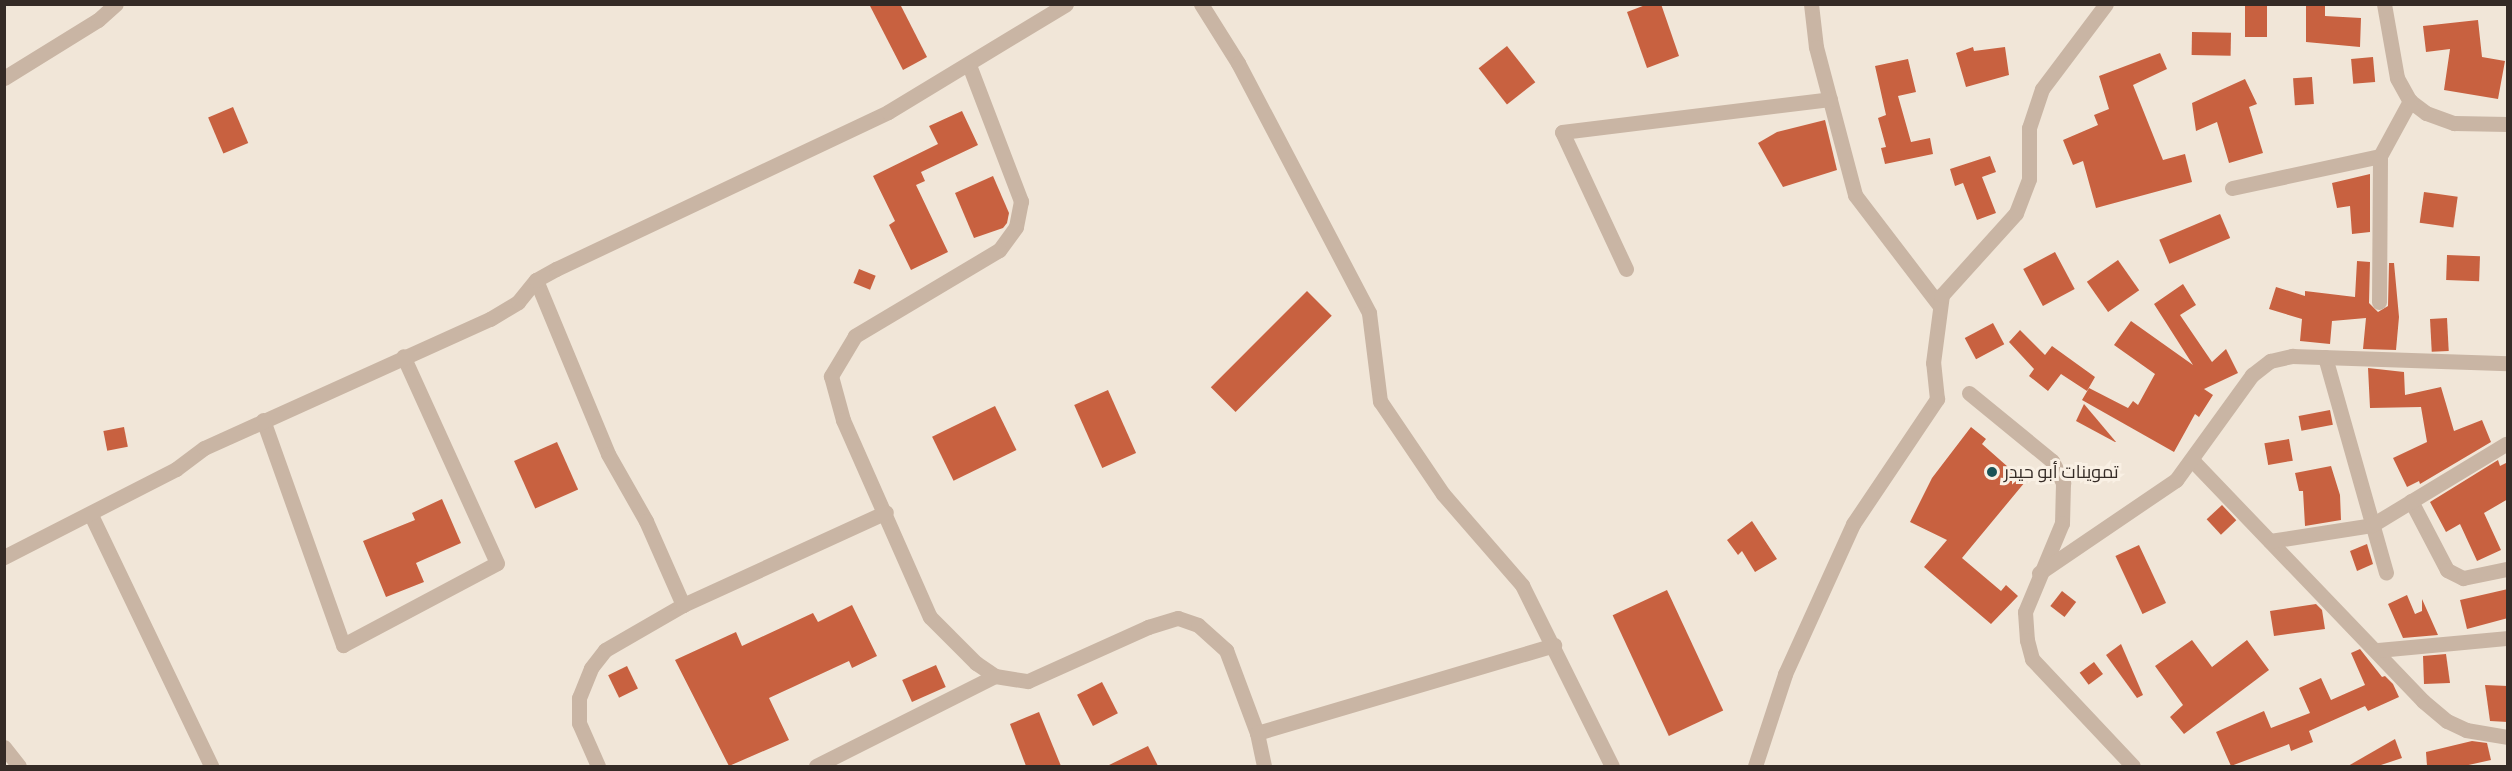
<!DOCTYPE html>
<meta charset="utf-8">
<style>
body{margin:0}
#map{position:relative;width:2512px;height:771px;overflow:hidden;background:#f1e6d8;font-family:Signika,Cairo,sans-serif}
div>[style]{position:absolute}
.building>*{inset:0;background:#c86140;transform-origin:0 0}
.minor>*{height:15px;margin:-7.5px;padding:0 7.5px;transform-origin:7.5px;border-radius:7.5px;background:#c9b5a4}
.dots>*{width:16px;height:16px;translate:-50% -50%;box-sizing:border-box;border:3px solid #f9f0e4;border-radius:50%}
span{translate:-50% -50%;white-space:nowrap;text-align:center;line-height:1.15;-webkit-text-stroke:6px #f9f0e4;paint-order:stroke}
.poi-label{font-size:18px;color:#352b26}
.left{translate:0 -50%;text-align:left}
.frame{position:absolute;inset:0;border:6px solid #352b26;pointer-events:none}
</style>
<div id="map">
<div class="building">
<div style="clip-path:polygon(869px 4px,900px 4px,927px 57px,903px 70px)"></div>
<div style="clip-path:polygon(1648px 4px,1661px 4px,1679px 56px,1647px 68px,1627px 12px)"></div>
<div style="left:2245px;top:4px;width:22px;height:33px"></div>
<div style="clip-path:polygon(2306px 4px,2325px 4px,2325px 16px,2361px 18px,2360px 47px,2306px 42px)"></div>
<div style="clip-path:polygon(2478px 20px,2482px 57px,2505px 61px,2498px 99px,2444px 90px,2450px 49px,2426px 52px,2423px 26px)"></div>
<div style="left:2192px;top:32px;width:39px;height:23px;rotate:1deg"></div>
<div style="left:1507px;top:46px;width:46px;height:36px;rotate:52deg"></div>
<div style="clip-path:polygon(1973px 47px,1974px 51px,2005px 47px,2009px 75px,1966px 87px,1956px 53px)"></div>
<div style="clip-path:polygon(2160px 53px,2167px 69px,2133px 85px,2163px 160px,2185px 154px,2192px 182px,2096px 208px,2083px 161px,2073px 165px,2063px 140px,2098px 125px,2094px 115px,2109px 109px,2099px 76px)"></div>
<div style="left:2373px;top:57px;width:25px;height:22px;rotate:85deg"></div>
<div style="clip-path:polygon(1908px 59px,1916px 92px,1898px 96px,1911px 142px,1930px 138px,1933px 154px,1885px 164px,1881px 148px,1886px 147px,1878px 118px,1886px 115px,1875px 66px)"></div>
<div style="left:2312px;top:77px;width:27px;height:19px;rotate:86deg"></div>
<div style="clip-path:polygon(2245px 79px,2257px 104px,2249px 107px,2263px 153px,2229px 163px,2217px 122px,2196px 131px,2192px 103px)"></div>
<div style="left:233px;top:107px;width:39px;height:27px;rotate:67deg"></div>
<div style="clip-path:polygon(962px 111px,978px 145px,921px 172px,925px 181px,916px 185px,948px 252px,911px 270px,889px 225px,895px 221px,873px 176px,938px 144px,929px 126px)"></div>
<div style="clip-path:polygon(1825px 120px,1837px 170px,1783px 187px,1758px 143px,1777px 132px)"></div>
<div style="clip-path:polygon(1990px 156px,1996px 172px,1982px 177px,1996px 213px,1977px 220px,1963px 183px,1955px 186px,1950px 169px)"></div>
<div style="clip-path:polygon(2370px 174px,2370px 232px,2352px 234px,2350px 206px,2337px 208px,2332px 183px)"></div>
<div style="clip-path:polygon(993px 176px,1009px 213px,1007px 223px,1003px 228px,974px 238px,955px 193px)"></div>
<div style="left:2424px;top:192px;width:34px;height:31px;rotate:8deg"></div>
<div style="left:2220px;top:214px;width:26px;height:66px;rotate:67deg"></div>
<div style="left:2055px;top:252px;width:42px;height:36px;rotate:62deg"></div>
<div style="left:2447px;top:255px;width:33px;height:25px;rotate:2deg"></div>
<div style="left:2118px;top:260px;width:37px;height:38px;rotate:55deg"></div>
<div style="clip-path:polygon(2357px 261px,2370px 262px,2369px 303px,2378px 312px,2388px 306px,2389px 263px,2394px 263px,2399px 317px,2396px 350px,2363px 349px,2366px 318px,2332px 321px,2330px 344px,2300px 341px,2302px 319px,2269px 309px,2276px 287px,2305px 296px,2305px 291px,2355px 297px)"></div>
<div style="left:859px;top:269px;width:18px;height:15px;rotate:22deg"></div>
<div style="clip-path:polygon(2183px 284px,2196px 305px,2180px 315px,2212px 362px,2226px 349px,2238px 373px,2204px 389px,2213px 395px,2199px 417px,2195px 414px,2174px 452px,2082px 400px,2089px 388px,2128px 408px,2133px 401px,2138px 405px,2155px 374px,2114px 345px,2131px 321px,2193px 365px,2154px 304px)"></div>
<div style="left:1307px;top:291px;width:35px;height:136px;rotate:45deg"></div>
<div style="left:2447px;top:318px;width:33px;height:17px;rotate:87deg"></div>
<div style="left:1993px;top:323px;width:24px;height:32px;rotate:62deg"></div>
<div style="clip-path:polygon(2020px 330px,2045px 355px,2052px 346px,2095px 377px,2087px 391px,2061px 374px,2048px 391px,2029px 376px,2034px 369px,2009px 342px)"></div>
<div style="clip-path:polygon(2368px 368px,2404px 372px,2405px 395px,2441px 387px,2454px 431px,2482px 420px,2491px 442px,2420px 484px,2419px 481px,2407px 487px,2393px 458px,2427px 442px,2421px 407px,2370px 408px)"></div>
<div style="left:1108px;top:390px;width:69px;height:37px;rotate:66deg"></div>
<div style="clip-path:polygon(2084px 404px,2116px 442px,2115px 442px,2076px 421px)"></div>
<div style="left:995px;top:406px;width:49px;height:70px;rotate:64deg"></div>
<div style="left:2330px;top:410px;width:15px;height:32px;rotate:79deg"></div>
<div style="left:124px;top:427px;width:20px;height:21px;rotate:79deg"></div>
<div style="clip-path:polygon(1971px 427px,1986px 439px,1982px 444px,2025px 482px,1962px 558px,2001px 591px,2006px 585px,2018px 596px,1991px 624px,1924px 567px,1947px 540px,1910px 522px,1932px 478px)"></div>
<div style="left:2289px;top:439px;width:22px;height:25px;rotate:80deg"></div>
<div style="left:557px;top:442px;width:52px;height:47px;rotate:66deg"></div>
<div style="clip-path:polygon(2498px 460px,2500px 466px,2508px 462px,2508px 499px,2484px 513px,2501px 550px,2477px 561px,2460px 524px,2446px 532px,2430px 502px)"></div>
<div style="clip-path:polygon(2331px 466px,2340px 495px,2341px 520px,2305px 526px,2303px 491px,2299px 491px,2295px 473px)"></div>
<div style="clip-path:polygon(442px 499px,461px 543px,416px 563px,424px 582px,386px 597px,363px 541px,415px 520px,412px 513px)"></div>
<div style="left:2222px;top:505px;width:21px;height:21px;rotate:47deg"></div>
<div style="clip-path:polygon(1752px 521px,1777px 559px,1755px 572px,1742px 551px,1738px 555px,1727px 540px)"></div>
<div style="clip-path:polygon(2367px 544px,2373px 564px,2357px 571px,2350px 551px)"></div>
<div style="left:2139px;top:545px;width:64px;height:26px;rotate:65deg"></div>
<div style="clip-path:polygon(2508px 589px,2508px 618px,2467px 629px,2460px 600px)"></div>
<div style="left:1667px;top:590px;width:133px;height:60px;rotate:65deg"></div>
<div style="left:2062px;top:591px;width:18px;height:19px;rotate:38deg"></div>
<div style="clip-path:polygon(2407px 595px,2415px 614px,2422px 611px,2422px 599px,2438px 635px,2403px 638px,2388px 604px)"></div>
<div style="clip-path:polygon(2316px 604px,2322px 610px,2325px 629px,2274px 636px,2270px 611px)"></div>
<div style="clip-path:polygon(852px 605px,877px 656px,852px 668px,849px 661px,769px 698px,789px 740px,729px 766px,675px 660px,736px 632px,742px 646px,813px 613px,818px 622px)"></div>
<div style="clip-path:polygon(2192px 640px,2212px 667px,2247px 640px,2269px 670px,2184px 734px,2170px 717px,2183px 705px,2155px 666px)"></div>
<div style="clip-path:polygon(2121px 644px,2143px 695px,2137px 698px,2106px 655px)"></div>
<div style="clip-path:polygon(2360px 649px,2382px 677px,2385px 676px,2393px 684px,2399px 697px,2368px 711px,2365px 706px,2309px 731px,2313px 742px,2291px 751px,2289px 744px,2231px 766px,2216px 732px,2264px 711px,2271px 728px,2310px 713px,2299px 688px,2321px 678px,2331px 700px,2365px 685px,2351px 653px)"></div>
<div style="clip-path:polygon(2446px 654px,2450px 683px,2424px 684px,2423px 656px)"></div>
<div style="left:2094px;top:662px;width:15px;height:18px;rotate:53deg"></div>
<div style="left:936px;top:665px;width:24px;height:37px;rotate:66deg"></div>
<div style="left:627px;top:666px;width:25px;height:21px;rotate:64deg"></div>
<div style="left:1102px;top:682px;width:35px;height:28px;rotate:63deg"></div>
<div style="clip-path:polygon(2485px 685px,2508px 686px,2508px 722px,2490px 721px)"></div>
<div style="clip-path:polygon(1039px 712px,1061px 766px,1026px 766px,1010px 724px)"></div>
<div style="clip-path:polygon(2395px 739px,2402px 758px,2378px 766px,2348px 766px)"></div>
<div style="clip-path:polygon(2472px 741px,2487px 743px,2491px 760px,2464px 766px,2427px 766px,2426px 752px)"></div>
<div style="clip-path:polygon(1148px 746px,1158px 766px,1107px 766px)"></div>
</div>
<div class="minor">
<div style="left:1201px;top:4px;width:70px;rotate:57.9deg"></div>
<div style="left:1238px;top:63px;width:282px;rotate:62.3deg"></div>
<div style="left:1369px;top:313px;width:89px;rotate:82.9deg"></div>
<div style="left:1380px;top:401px;width:112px;rotate:55.9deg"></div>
<div style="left:1443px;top:494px;width:121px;rotate:49deg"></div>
<div style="left:1522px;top:585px;width:202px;rotate:63.6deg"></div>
<div style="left:1811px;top:4px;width:43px;rotate:83.4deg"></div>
<div style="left:1816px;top:47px;width:153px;rotate:75.2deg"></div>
<div style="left:1855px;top:195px;width:140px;rotate:52.6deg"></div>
<div style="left:2384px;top:4px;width:75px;rotate:80deg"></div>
<div style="left:2397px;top:78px;width:26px;rotate:61deg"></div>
<div style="left:2410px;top:101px;width:20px;rotate:37deg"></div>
<div style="left:2426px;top:113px;width:30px;rotate:20deg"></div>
<div style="left:2454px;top:123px;width:54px;rotate:1.1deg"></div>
<div style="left:969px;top:65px;width:146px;rotate:69.1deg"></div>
<div style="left:1021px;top:201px;width:26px;rotate:101deg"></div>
<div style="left:1016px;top:227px;width:29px;rotate:126deg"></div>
<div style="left:999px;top:250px;width:168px;rotate:149.2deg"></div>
<div style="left:855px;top:336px;width:47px;rotate:121deg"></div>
<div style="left:831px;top:376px;width:46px;rotate:74.7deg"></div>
<div style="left:843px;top:420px;width:215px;rotate:66.2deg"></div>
<div style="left:930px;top:617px;width:65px;rotate:45deg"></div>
<div style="left:976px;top:663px;width:23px;rotate:34deg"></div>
<div style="left:995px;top:676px;width:33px;rotate:9deg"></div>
<div style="left:1028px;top:681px;width:132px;rotate:-24.2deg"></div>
<div style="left:1148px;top:627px;width:31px;rotate:-17deg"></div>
<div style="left:1178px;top:618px;width:21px;rotate:19deg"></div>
<div style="left:1198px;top:625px;width:38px;rotate:42deg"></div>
<div style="left:1226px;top:650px;width:89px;rotate:69.5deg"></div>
<div style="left:1257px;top:733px;width:34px;rotate:78deg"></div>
<div style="left:4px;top:78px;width:110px;rotate:-31.7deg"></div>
<div style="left:98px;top:20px;width:24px;rotate:-42deg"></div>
<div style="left:2232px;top:188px;width:151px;rotate:-12.2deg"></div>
<div style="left:2380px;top:156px;width:63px;rotate:-61.4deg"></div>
<div style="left:1626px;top:269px;width:151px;rotate:-115deg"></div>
<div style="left:1562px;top:132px;width:270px;rotate:-7deg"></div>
<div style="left:536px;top:280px;width:188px;rotate:67.5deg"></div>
<div style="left:608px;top:454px;width:77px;rotate:60.4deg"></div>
<div style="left:646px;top:521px;width:92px;rotate:66.2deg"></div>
<div style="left:2379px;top:302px;width:146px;rotate:-89.6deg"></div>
<div style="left:2325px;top:357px;width:224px;rotate:74.2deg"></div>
<div style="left:1969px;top:393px;width:107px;rotate:39.3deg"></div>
<div style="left:2052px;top:461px;width:25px;rotate:63deg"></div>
<div style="left:2063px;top:483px;width:40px;rotate:91.4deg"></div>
<div style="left:2062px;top:523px;width:96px;rotate:112.6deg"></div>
<div style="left:2025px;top:612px;width:28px;rotate:86deg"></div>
<div style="left:2027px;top:640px;width:20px;rotate:75deg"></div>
<div style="left:2032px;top:659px;width:147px;rotate:46.7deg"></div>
<div style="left:263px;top:420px;width:239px;rotate:70.4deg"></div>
<div style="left:343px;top:645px;width:174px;rotate:-28deg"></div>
<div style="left:497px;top:563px;width:227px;rotate:-114.4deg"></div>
<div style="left:2192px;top:460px;width:334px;rotate:46.2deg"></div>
<div style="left:2423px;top:701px;width:31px;rotate:40deg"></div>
<div style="left:2447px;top:721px;width:21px;rotate:25deg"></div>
<div style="left:2466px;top:730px;width:43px;rotate:9.5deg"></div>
<div style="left:2411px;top:501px;width:78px;rotate:62.4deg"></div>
<div style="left:2447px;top:570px;width:18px;rotate:27deg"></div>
<div style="left:2463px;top:578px;width:45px;rotate:-11.6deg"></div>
<div style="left:91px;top:515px;width:278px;rotate:64.4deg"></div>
<div style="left:2270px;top:541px;width:103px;rotate:-8.9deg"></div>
<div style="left:2372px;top:525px;width:157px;rotate:-31.2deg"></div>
<div style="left:4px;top:557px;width:193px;rotate:-27.1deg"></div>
<div style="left:176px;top:469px;width:35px;rotate:-37deg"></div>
<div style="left:204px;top:448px;width:314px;rotate:-24.3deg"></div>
<div style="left:490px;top:319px;width:33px;rotate:-31deg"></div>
<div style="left:518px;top:302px;width:28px;rotate:-51deg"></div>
<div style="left:536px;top:280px;width:23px;rotate:-29deg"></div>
<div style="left:556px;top:269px;width:367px;rotate:-25.3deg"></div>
<div style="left:888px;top:112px;width:208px;rotate:-31.2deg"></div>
<div style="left:2039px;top:573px;width:166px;rotate:-34.2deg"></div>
<div style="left:2176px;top:480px;width:130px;rotate:-54.1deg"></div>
<div style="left:2252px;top:375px;width:23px;rotate:-38deg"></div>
<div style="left:2270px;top:361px;width:23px;rotate:-13deg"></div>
<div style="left:2292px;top:356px;width:216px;rotate:1.9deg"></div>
<div style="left:2378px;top:650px;width:131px;rotate:-5.3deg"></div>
<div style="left:1257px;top:733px;width:310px;rotate:-16.5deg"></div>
<div style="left:4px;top:747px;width:24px;rotate:52deg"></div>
<div style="left:598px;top:766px;width:47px;rotate:-113.8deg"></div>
<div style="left:579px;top:723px;width:25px;rotate:-90deg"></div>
<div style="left:579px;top:698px;width:32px;rotate:-68deg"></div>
<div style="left:591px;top:668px;width:23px;rotate:-52deg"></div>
<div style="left:605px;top:650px;width:90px;rotate:-30deg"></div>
<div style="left:683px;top:605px;width:223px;rotate:-24.6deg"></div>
<div style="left:816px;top:766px;width:200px;rotate:-26.7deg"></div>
<div style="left:1755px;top:766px;width:97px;rotate:-71.9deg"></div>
<div style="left:1785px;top:674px;width:165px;rotate:-65.6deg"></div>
<div style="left:1853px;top:524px;width:151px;rotate:-56.1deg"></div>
<div style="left:1937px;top:399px;width:36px;rotate:-96deg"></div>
<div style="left:1933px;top:363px;width:69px;rotate:-82.5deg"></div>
<div style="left:1942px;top:295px;width:110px;rotate:-47.9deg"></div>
<div style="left:2016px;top:213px;width:36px;rotate:-69deg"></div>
<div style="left:2029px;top:179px;width:51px;rotate:-90deg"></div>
<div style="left:2029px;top:128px;width:41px;rotate:-71.6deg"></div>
<div style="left:2042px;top:89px;width:106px;rotate:-53deg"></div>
</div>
<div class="dots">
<div style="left:1992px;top:472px;background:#1b5357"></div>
</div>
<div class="poi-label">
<span class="left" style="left:2004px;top:472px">تموينات أبو حيدر</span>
</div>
<div class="frame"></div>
</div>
